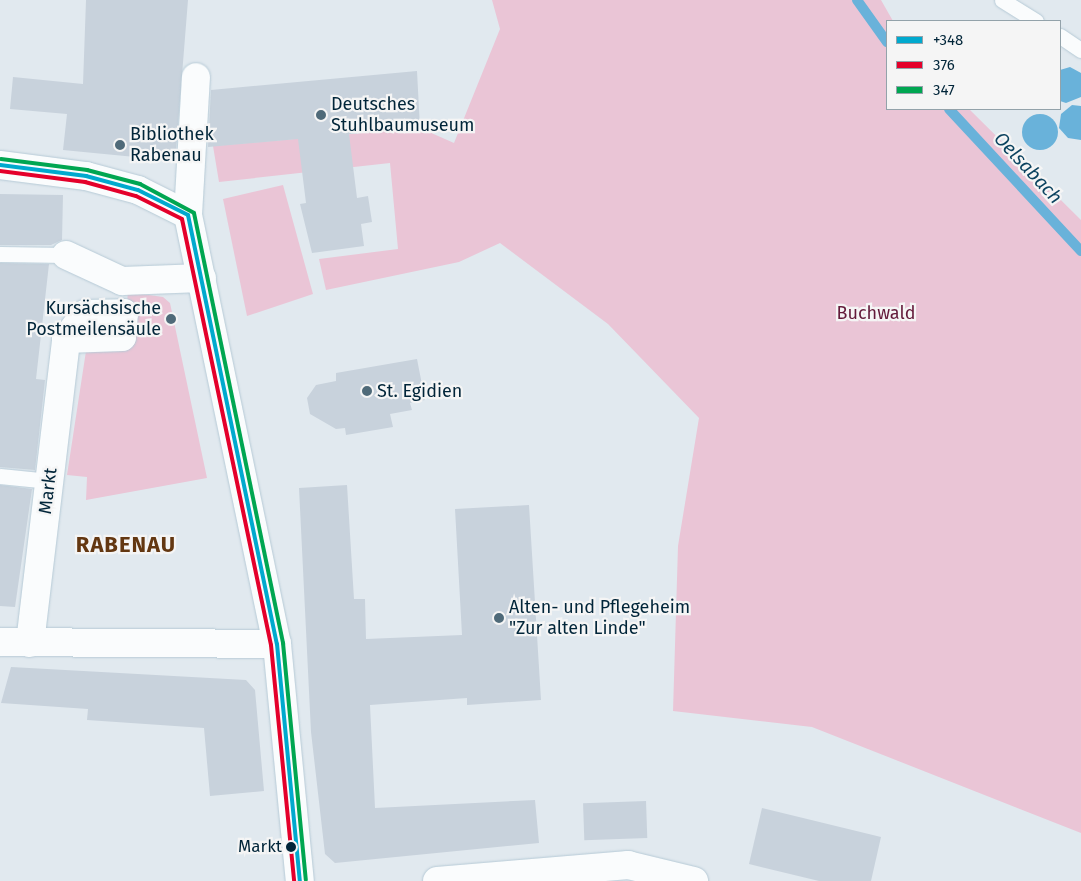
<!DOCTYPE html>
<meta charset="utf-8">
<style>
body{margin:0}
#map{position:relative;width:1081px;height:881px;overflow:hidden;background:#e1e9ef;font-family:"Fira Sans",sans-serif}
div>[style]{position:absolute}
.green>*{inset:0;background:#eac5d6}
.water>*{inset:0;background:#69b2da}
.round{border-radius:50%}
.stream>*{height:10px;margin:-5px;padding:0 5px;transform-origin:5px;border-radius:5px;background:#69b2da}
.building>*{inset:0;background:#c8d2dc;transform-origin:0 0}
.roads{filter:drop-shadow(0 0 1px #b6cad6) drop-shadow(0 0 1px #b6cad6)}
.lane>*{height:15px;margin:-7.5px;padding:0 7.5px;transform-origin:7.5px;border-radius:7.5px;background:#fafcfd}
.street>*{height:28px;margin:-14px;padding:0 14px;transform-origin:14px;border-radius:14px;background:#fafcfd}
.secondary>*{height:28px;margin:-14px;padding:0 14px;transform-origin:14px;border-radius:14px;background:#fafcfd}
.bus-1>*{height:4px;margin:-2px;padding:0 2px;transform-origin:2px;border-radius:2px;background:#00a9ce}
.bus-2>*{height:4px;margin:-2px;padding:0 2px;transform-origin:2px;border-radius:2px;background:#e4002b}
.bus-3>*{height:4px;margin:-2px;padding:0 2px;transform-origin:2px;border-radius:2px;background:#00a651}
.dots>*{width:14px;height:14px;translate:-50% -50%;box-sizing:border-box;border:2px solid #f5f5f5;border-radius:50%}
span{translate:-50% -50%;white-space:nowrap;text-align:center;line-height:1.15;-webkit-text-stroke:4.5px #f5f5f5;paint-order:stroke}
.bus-label{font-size:17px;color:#012539}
.right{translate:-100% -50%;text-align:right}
.poi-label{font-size:18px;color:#012539}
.left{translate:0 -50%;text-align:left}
.park-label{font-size:18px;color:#631a3a}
.street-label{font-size:18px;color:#012539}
.water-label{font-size:19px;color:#0c4360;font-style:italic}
.district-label{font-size:22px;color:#633711;font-weight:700;letter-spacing:1px}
.legend{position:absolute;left:886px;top:20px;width:175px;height:90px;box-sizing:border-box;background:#f5f5f5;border:1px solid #93a2aa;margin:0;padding:6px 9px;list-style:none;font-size:15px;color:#012539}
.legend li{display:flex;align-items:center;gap:10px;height:25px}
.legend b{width:25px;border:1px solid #93a2aa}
</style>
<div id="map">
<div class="green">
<div style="clip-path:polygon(492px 0,881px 0,893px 21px,887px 21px,887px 109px,969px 109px,1081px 220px,1081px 833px,812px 727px,673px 711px,678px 546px,699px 418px,608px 324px,500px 243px,459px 262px,326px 290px,319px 259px,398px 249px,390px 163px,219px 182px,213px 146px,420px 128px,454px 143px,500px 29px)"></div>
<div style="clip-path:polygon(283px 185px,313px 294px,247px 316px,223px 199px)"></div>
<div style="clip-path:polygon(128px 292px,163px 297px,170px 303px,207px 478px,86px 500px,87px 477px,67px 475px,86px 351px,123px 346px)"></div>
</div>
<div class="water">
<div style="clip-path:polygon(1070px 67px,1081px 73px,1081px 97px,1066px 103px,1060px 101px,1060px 70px)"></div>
<div style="clip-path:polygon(1072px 105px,1081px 106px,1081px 140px,1068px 138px,1059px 128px,1061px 114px)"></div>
<div class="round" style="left:1022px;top:114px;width:36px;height:36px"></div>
</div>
<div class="stream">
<div style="left:857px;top:0;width:52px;rotate:54.5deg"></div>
<div style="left:949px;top:109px;width:194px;rotate:47.1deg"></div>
</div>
<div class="building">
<div style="clip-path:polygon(86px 0,188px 0,176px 150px,167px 150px,166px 160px,63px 150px,67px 114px,10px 109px,13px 77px,83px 84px)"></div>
<div style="clip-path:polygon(417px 71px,420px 128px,349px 134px,357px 198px,368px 196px,372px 222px,361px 224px,364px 246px,312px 253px,300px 204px,306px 203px,298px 139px,208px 147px,211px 90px)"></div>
<div style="clip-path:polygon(0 194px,63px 195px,62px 240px,51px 245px,0 245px)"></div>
<div style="clip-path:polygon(0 263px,49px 264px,36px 379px,45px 380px,35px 470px,0 467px)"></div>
<div style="clip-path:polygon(417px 359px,425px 400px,410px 403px,412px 410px,390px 414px,393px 427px,346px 435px,345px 428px,336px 429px,310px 414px,307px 398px,316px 385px,336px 381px,336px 373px)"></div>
<div style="clip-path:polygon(0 485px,32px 489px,15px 607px,0 606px)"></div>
<div style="clip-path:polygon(347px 485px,354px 599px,365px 599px,366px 639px,462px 635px,455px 509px,529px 505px,541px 700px,467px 705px,467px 698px,370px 705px,375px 808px,535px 800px,539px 843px,335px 863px,325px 854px,311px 732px,299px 488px)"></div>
<div style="clip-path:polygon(11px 667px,246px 680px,255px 690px,264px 791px,210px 796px,204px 728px,87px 720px,88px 709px,1px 703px)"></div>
<div style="left:646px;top:801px;width:37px;height:63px;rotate:88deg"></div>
<div style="clip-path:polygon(762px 808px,881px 837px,871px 881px,819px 881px,749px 864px)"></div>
</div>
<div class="roads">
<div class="lane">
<div style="left:1002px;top:0;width:40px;rotate:32deg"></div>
<div style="left:1060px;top:36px;width:25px;rotate:34deg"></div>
<div style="left:0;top:254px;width:66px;rotate:0.9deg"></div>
<div style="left:0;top:476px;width:50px;rotate:5.7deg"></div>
</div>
<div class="street">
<div style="left:188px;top:215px;width:138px;rotate:-86.7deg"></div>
<div style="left:66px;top:255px;width:62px;rotate:24.9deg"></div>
<div style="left:122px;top:281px;width:80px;rotate:-2.1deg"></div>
<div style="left:0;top:642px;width:277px;rotate:0.4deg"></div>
<div style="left:30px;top:643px;width:306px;rotate:-83.2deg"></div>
<div style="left:66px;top:339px;width:31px;rotate:-53deg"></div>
<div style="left:85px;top:314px;width:39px;rotate:-1deg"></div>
<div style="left:124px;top:313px;width:24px;rotate:95deg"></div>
<div style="left:122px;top:337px;width:56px;rotate:178deg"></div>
<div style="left:437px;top:881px;width:192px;rotate:-4.8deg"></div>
<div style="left:628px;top:865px;width:68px;rotate:13.6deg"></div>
</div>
<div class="secondary">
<div style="left:0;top:165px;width:87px;rotate:7.3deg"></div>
<div style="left:86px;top:176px;width:54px;rotate:15.1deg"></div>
<div style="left:138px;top:190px;width:56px;rotate:26.6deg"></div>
<div style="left:188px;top:215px;width:438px;rotate:78.3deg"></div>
<div style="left:277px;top:644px;width:238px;rotate:84.5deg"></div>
</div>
</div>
<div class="bus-1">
<div style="left:0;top:165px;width:87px;rotate:7.3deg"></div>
<div style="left:86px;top:176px;width:54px;rotate:15.1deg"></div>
<div style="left:138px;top:190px;width:56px;rotate:26.6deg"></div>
<div style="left:188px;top:215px;width:438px;rotate:78.3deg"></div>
<div style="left:277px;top:644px;width:238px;rotate:84.5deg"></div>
</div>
<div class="bus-2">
<div style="left:0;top:171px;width:86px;rotate:7.4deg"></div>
<div style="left:85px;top:182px;width:53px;rotate:15.4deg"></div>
<div style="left:136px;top:196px;width:51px;rotate:26.6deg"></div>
<div style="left:182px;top:219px;width:435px;rotate:78.2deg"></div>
<div style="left:271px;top:645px;width:237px;rotate:84.4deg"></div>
</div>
<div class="bus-3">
<div style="left:1px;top:159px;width:87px;rotate:7.3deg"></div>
<div style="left:87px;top:170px;width:55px;rotate:14.8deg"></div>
<div style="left:140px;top:184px;width:61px;rotate:28.2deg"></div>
<div style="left:194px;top:213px;width:439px;rotate:78.3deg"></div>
<div style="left:283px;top:643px;width:238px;rotate:84.5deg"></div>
</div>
<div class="dots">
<div style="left:321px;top:115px;background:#4f6a79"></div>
<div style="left:120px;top:145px;background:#4f6a79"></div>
<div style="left:171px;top:319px;background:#4f6a79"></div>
<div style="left:367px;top:391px;background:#4f6a79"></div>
<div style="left:499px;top:618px;background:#4f6a79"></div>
<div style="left:291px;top:847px;background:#012539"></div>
</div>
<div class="bus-label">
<span class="right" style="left:282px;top:847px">Markt</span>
</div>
<div class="poi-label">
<span class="left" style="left:331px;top:115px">Deutsches<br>Stuhlbaumuseum</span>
<span class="left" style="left:130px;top:145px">Bibliothek<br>Rabenau</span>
<span class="right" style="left:161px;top:319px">Kursächsische<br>Postmeilensäule</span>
<span class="left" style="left:377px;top:391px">St. Egidien</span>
<span class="left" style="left:509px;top:618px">Alten- und Pflegeheim<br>"Zur alten Linde"</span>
</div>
<div class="park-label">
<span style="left:876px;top:313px">Buchwald</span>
</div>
<div class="street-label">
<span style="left:48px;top:491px;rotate:-83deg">Markt</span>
</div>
<div class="water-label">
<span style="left:1028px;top:168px;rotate:47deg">Oelsabach</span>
</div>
<div class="district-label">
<span style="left:126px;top:545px">RABENAU</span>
</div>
<ul class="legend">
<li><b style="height:6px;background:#00a9ce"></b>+348</li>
<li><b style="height:6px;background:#e4002b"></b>376</li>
<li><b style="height:6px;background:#00a651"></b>347</li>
</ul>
</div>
